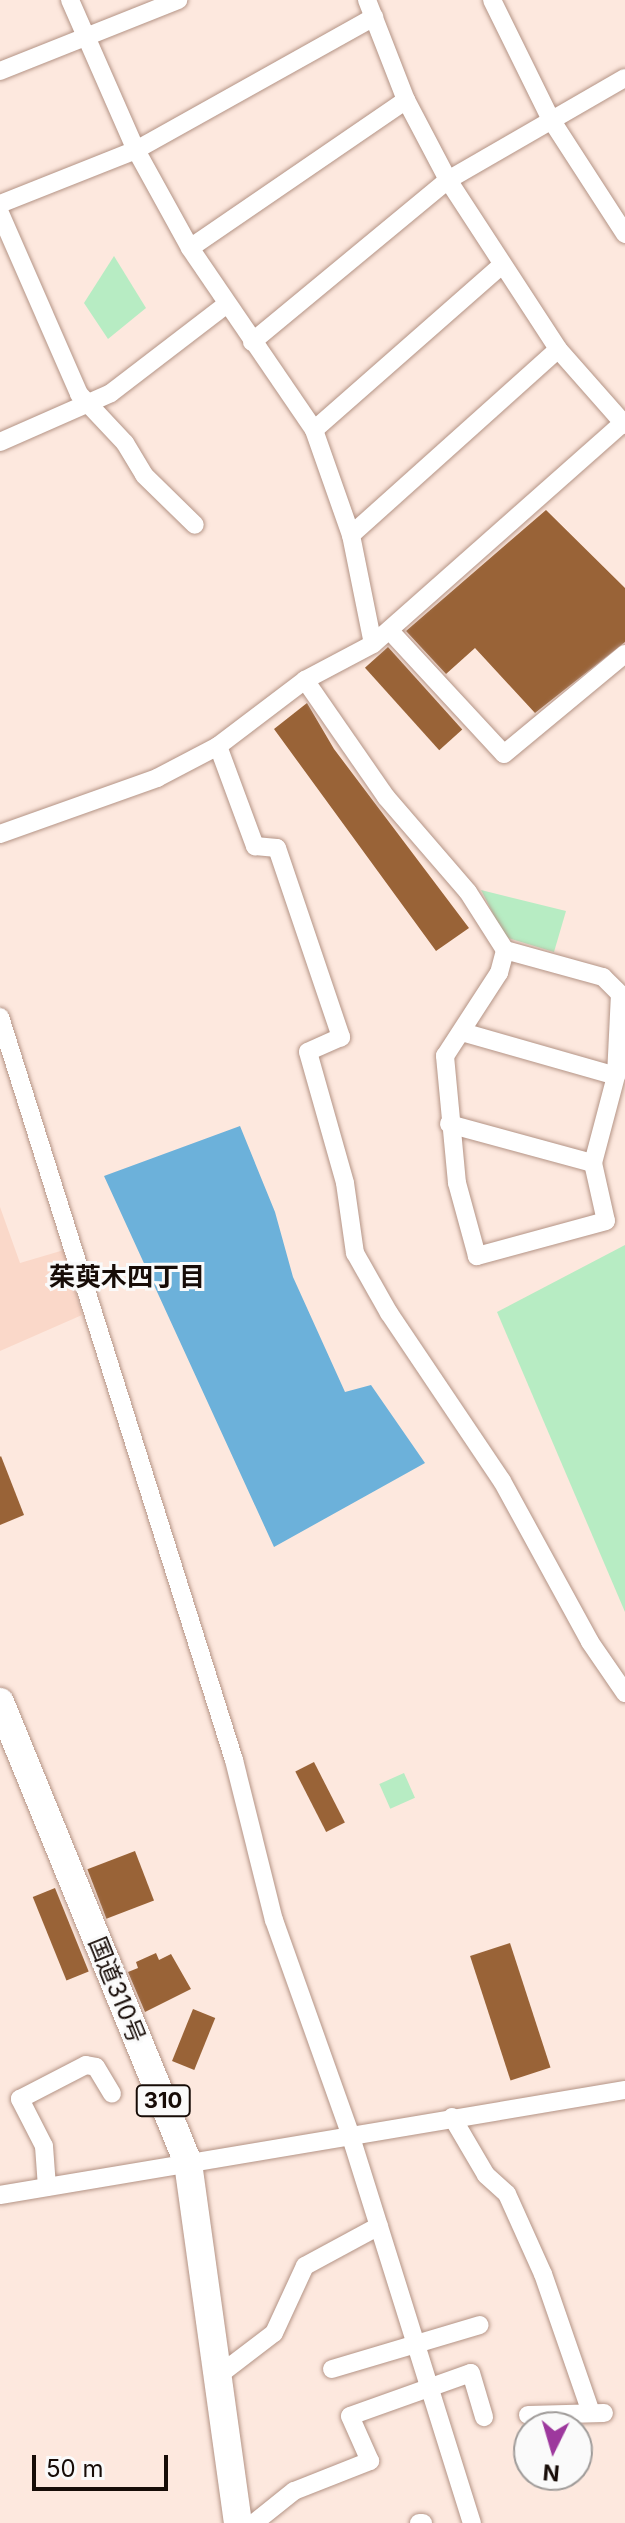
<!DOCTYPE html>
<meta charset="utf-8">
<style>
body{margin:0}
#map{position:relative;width:625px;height:2523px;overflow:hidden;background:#fde8de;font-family:Inter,"Noto Sans JP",sans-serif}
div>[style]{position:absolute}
.built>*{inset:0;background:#fad8c9}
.green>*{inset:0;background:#b7ecc3;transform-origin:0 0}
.water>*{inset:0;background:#6cb1da}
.building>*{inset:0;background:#996337;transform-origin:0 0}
.roads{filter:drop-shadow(0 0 2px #b49486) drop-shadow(0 0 2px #b49486)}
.minor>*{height:18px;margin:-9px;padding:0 9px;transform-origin:9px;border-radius:9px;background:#fff}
.highway>*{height:28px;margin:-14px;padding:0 14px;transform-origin:14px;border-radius:14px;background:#fff}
span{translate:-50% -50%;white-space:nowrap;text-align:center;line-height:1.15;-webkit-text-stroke:6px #fafafa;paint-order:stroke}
.shield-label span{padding:2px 6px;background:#fafafa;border:2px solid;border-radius:6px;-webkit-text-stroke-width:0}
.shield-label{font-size:22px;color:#170c07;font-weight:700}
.street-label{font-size:24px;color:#170c07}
.neighbourhood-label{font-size:26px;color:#170c07;font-weight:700}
.north{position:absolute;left:513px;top:2411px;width:80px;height:80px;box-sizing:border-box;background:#fafafa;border:2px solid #9f9b99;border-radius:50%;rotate:185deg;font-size:22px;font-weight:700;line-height:32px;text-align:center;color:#170c07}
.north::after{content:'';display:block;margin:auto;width:28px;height:36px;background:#9d389d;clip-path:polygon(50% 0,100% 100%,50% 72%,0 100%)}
.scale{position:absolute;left:32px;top:2455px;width:136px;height:36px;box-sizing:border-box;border:4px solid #170c07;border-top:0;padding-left:10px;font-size:24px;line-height:28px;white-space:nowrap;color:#170c07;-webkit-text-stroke:6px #fafafa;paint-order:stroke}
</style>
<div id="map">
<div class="built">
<div style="clip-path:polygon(0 1207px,20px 1263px,64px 1250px,82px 1315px,0 1351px)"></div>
</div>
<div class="green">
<div style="clip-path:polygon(114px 256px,146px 308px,108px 339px,84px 303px)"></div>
<div style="clip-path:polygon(481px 890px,566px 911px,554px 952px,505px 937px)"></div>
<div style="clip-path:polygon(625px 1245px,625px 1612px,497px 1312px)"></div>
<div style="left:404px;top:1773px;width:27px;height:27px;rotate:66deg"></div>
</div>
<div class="water">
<div style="clip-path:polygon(240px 1126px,275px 1212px,293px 1277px,345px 1392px,371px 1385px,425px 1463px,274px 1547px,104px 1176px)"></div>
</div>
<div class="building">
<div style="clip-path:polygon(546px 510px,625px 588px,625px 642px,535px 713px,475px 648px,446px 674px,406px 631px)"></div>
<div style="left:388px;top:647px;width:111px;height:31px;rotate:48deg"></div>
<div style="clip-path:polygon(307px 703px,334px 749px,469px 928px,436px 951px,274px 729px)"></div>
<div style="clip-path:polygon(1px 1456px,24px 1515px,0 1525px,0 1457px)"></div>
<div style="left:314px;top:1762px;width:68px;height:21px;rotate:63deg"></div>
<div style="left:135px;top:1851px;width:53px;height:51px;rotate:69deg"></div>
<div style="left:55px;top:1888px;width:90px;height:24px;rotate:68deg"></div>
<div style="left:510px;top:1943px;width:131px;height:42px;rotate:72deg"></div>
<div style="clip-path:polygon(156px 1953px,159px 1960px,171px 1954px,191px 1989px,145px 2012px,128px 1972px,138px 1968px,136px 1962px)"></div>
<div style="left:193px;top:2009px;width:24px;height:56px;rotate:22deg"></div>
</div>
<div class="roads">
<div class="minor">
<div style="left:70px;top:0;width:164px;rotate:66.3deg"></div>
<div style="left:136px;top:150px;width:112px;rotate:61.1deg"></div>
<div style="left:190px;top:248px;width:220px;rotate:55.7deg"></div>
<div style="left:314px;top:430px;width:111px;rotate:70.6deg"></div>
<div style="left:351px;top:535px;width:111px;rotate:78.6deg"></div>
<div style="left:367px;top:0;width:107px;rotate:68.7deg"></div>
<div style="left:406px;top:100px;width:90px;rotate:62.3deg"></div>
<div style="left:448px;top:180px;width:202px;rotate:56.9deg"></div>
<div style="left:558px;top:349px;width:101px;rotate:48.6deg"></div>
<div style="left:492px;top:0;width:131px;rotate:63.8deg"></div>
<div style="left:550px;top:118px;width:138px;rotate:57.1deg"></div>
<div style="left:0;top:71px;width:192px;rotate:-21.7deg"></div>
<div style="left:0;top:204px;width:146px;rotate:-21.7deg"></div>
<div style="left:136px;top:150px;width:273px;rotate:-29.2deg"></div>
<div style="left:0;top:213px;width:197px;rotate:66.4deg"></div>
<div style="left:79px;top:394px;width:67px;rotate:46.8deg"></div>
<div style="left:125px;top:443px;width:37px;rotate:59deg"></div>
<div style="left:144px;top:475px;width:71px;rotate:44.4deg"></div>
<div style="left:190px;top:248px;width:262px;rotate:-34.4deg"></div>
<div style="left:252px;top:342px;width:254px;rotate:-39.6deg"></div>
<div style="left:448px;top:180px;width:204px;rotate:-30deg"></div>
<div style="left:314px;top:430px;width:250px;rotate:-41.3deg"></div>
<div style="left:0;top:442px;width:121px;rotate:-23.8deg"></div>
<div style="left:111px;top:393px;width:146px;rotate:-37.5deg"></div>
<div style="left:351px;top:535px;width:278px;rotate:-41.9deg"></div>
<div style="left:391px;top:632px;width:166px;rotate:47.2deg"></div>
<div style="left:504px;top:754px;width:157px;rotate:-39.6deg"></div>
<div style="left:305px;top:680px;width:142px;rotate:55.3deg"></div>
<div style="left:386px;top:797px;width:125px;rotate:49.2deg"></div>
<div style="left:468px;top:892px;width:69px;rotate:57.5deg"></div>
<div style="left:505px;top:950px;width:102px;rotate:15.4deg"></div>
<div style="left:603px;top:977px;width:24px;rotate:45deg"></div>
<div style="left:620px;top:994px;width:82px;rotate:92.8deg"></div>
<div style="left:616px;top:1076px;width:90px;rotate:104.8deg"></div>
<div style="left:593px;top:1163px;width:59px;rotate:77.4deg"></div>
<div style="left:606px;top:1221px;width:134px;rotate:164.8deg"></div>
<div style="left:477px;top:1256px;width:76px;rotate:-105.3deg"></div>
<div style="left:457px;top:1183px;width:128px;rotate:-95.4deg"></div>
<div style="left:445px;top:1056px;width:99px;rotate:-57deg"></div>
<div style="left:499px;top:973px;width:24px;rotate:-75deg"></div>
<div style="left:218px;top:746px;width:107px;rotate:69.7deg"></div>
<div style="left:255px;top:846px;width:22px;rotate:5deg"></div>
<div style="left:277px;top:848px;width:200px;rotate:71.3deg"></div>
<div style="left:341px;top:1037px;width:36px;rotate:156deg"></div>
<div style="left:308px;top:1052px;width:136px;rotate:74.2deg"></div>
<div style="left:345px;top:1183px;width:71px;rotate:81.9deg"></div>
<div style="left:355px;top:1253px;width:69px;rotate:60.5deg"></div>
<div style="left:389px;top:1313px;width:202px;rotate:56.1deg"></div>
<div style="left:502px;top:1481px;width:183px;rotate:61.3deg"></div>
<div style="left:590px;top:1642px;width:62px;rotate:55.5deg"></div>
<div style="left:0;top:834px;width:167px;rotate:-19.6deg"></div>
<div style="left:157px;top:778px;width:69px;rotate:-27.7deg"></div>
<div style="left:218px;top:746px;width:109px;rotate:-37.2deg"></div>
<div style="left:305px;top:680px;width:77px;rotate:-27.9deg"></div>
<div style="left:373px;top:644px;width:337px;rotate:-41.5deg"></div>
<div style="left:0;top:1017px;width:779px;rotate:72.52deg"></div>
<div style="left:234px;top:1760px;width:165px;rotate:76deg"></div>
<div style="left:274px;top:1920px;width:227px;rotate:70.4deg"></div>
<div style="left:350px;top:2134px;width:408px;rotate:72.6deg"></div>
<div style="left:462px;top:1032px;width:160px;rotate:15.9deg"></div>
<div style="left:449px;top:1124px;width:149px;rotate:15.2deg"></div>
<div style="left:452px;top:2117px;width:67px;rotate:59.6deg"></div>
<div style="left:486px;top:2175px;width:28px;rotate:42deg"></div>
<div style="left:507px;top:2194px;width:88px;rotate:65.8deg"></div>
<div style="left:543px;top:2274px;width:147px;rotate:70.9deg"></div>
<div style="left:47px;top:2187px;width:41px;rotate:-94.2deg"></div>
<div style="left:44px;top:2146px;width:53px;rotate:-117.1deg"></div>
<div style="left:20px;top:2099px;width:74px;rotate:-27.3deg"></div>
<div style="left:86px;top:2065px;width:10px;rotate:11deg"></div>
<div style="left:96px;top:2067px;width:31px;rotate:59deg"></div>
<div style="left:0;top:2195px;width:634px;rotate:-9.54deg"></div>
<div style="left:332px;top:2369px;width:154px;rotate:-16.6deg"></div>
<div style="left:219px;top:2375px;width:69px;rotate:-37.4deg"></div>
<div style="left:274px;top:2333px;width:74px;rotate:-65.2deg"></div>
<div style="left:305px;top:2266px;width:84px;rotate:-28.4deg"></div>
<div style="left:528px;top:2415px;width:76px;rotate:-1.5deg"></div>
<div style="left:254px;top:2523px;width:51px;rotate:-38.7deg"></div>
<div style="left:294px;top:2491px;width:82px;rotate:-21.5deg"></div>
<div style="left:370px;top:2461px;width:49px;rotate:-114deg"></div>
<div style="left:350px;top:2416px;width:128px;rotate:-19.6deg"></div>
<div style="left:471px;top:2373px;width:46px;rotate:73.5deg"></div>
<div style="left:419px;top:2523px;width:4px"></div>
</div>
<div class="highway">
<div style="left:0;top:1702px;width:498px;rotate:67.8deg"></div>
<div style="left:188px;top:2163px;width:363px;rotate:82.1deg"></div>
</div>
</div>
<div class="shield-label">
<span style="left:163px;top:2101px">310</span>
</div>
<div class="street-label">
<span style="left:117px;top:1990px;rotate:68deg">国道310号</span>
</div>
<div class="neighbourhood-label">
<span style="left:127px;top:1277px">茱萸木四丁目</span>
</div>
<div class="north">N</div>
<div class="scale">50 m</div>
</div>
